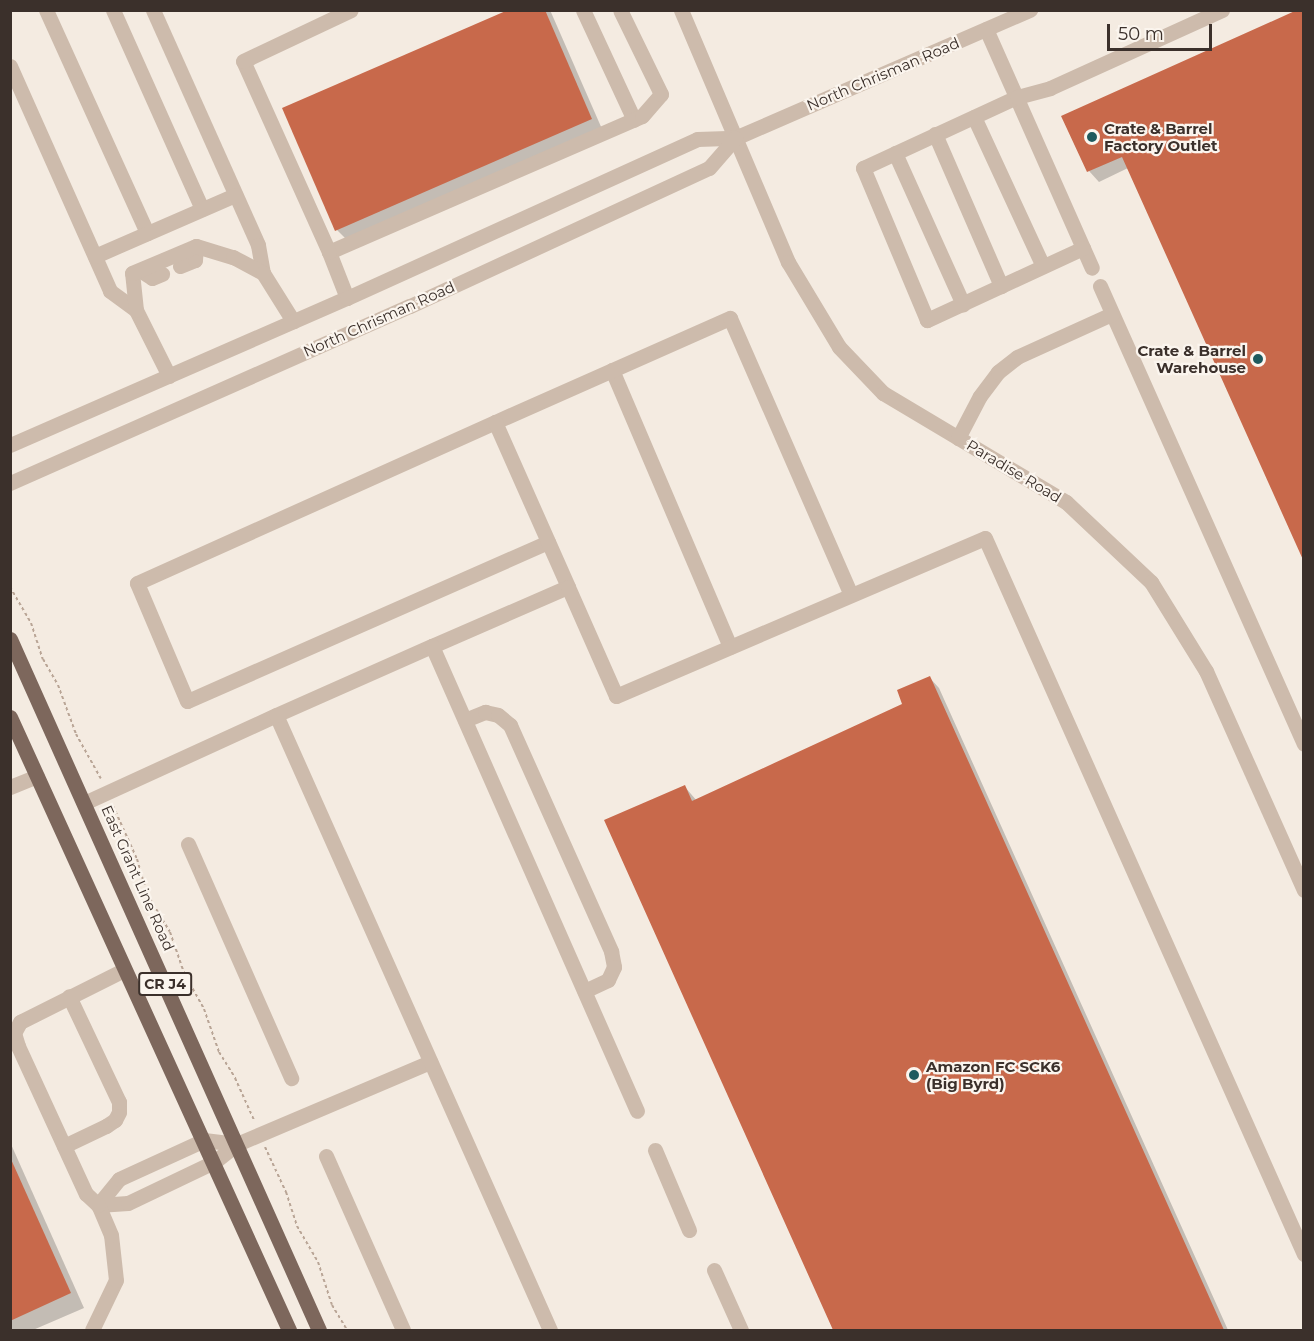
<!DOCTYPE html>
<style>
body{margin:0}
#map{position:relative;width:1314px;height:1341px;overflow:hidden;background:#f4ebe1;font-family:Montserrat,sans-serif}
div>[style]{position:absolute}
.shadow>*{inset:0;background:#0003}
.building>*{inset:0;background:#c8694b}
.path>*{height:2px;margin-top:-1px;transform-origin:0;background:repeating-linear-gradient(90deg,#b9a596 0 3px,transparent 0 6px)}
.minor>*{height:15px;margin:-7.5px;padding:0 7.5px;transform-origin:7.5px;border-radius:7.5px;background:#cdbbac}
.major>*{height:15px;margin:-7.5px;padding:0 7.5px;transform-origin:7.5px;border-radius:7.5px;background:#7d675c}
.dots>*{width:16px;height:16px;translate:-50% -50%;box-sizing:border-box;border:3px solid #fbf5ee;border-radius:50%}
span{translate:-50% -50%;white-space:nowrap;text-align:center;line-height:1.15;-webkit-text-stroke:4.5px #fbf5ee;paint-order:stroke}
.shield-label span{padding:2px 4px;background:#fbf5ee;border:2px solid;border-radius:4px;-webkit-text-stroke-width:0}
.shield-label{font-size:14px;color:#3b302b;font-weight:700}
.street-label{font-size:15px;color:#3b302b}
.poi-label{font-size:15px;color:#3b302b;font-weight:700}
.left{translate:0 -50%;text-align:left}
.right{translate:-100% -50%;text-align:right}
.frame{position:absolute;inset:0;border:12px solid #3b302b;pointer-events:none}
.scale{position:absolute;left:1107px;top:24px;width:105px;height:27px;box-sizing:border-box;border:3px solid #3b302b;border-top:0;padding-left:8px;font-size:18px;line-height:21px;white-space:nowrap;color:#3b302b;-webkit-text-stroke:4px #fbf5ee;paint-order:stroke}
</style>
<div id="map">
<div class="shadow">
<div style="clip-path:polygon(512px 10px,550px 10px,602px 129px,347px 240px,337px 230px)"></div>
<div style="clip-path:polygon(1301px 10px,1128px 168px,1099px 182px,1089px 171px)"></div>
<div style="clip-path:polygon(929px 677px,939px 688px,1228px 1330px,834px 1330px,606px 821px,685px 787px,697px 801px,904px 705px)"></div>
<div style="clip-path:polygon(10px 1142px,84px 1308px,33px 1330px,10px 1330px)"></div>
</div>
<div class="building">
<div style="clip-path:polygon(508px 10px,545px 10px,592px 119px,335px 231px,282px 108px)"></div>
<div style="clip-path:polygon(1297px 10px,1304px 10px,1304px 562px,1122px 157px,1087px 172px,1061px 116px)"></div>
<div style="clip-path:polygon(930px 676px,1224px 1330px,833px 1330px,604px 820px,685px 785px,692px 801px,902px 704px,897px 690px)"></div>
<div style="clip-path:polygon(10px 1157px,71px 1293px,10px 1321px)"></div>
</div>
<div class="path">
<div style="left:10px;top:587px;width:42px;rotate:59.7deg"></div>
<div style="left:31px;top:623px;width:38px;rotate:72deg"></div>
<div style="left:43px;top:659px;width:30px;rotate:60deg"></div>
<div style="left:58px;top:685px;width:52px;rotate:69.8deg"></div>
<div style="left:76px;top:734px;width:51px;rotate:60.9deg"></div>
<div style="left:113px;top:806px;width:58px;rotate:65.6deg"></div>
<div style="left:137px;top:859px;width:36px;rotate:74deg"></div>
<div style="left:147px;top:894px;width:44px;rotate:58.8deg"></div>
<div style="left:170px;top:932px;width:43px;rotate:71.1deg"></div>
<div style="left:184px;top:973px;width:41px;rotate:60.9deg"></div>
<div style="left:204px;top:1009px;width:46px;rotate:70.8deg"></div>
<div style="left:219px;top:1052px;width:31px;rotate:58deg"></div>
<div style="left:235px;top:1078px;width:46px;rotate:65.7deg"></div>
<div style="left:265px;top:1147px;width:50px;rotate:65deg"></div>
<div style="left:286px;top:1192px;width:36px;rotate:72deg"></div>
<div style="left:297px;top:1226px;width:42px;rotate:59.7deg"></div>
<div style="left:318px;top:1262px;width:45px;rotate:72deg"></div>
<div style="left:332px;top:1305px;width:29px;rotate:59deg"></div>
</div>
<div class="minor">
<div style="left:46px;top:10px;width:245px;rotate:65.6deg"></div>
<div style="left:113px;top:10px;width:218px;rotate:65.9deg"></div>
<div style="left:153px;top:10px;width:257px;rotate:65.9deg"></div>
<div style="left:258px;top:245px;width:28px;rotate:80deg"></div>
<div style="left:583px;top:10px;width:121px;rotate:65.1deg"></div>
<div style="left:681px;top:10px;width:274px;rotate:67deg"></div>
<div style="left:788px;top:262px;width:99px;rotate:59deg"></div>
<div style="left:839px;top:347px;width:64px;rotate:46.3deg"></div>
<div style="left:883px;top:393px;width:213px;rotate:30.8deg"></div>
<div style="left:1066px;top:502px;width:117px;rotate:43.3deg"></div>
<div style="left:1151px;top:582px;width:105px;rotate:58.3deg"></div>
<div style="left:1206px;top:671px;width:240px;rotate:65.9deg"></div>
<div style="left:986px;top:29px;width:261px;rotate:66.1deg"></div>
<div style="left:10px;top:66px;width:246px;rotate:66deg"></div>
<div style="left:110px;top:291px;width:32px;rotate:36deg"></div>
<div style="left:974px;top:117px;width:164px;rotate:65.2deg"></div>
<div style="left:935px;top:134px;width:166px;rotate:66.5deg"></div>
<div style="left:895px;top:153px;width:166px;rotate:65.8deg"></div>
<div style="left:1083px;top:248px;width:172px;rotate:155.2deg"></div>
<div style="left:927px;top:320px;width:165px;rotate:-112.8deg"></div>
<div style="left:863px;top:168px;width:170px;rotate:-24.8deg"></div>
<div style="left:1017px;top:97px;width:34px;rotate:-15deg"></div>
<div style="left:1050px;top:88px;width:189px;rotate:-24.4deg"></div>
<div style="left:329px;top:252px;width:341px;rotate:-23.5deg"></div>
<div style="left:642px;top:116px;width:29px;rotate:-49deg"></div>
<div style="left:661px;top:94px;width:93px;rotate:-116deg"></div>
<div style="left:95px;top:256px;width:153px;rotate:-23.5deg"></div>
<div style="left:180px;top:266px;width:16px;rotate:-22deg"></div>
<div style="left:195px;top:260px;width:14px;rotate:-86deg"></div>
<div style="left:141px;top:271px;width:13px;rotate:32deg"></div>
<div style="left:152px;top:278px;width:11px;rotate:-22deg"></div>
<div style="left:1100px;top:286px;width:501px;rotate:65.99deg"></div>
<div style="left:347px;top:298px;width:49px;rotate:-111.4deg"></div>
<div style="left:329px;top:252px;width:209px;rotate:-114.2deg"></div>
<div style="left:243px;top:61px;width:119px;rotate:-25.3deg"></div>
<div style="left:612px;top:370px;width:301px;rotate:66.9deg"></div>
<div style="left:169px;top:376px;width:74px;rotate:-116.6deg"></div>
<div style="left:136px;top:310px;width:37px;rotate:-96deg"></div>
<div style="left:132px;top:273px;width:69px;rotate:-22.9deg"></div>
<div style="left:196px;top:246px;width:39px;rotate:17deg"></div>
<div style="left:233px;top:257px;width:34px;rotate:28deg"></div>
<div style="left:263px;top:273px;width:57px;rotate:58deg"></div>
<div style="left:495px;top:422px;width:257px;rotate:-23.9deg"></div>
<div style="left:730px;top:318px;width:302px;rotate:66.4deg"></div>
<div style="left:958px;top:438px;width:47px;rotate:-62.4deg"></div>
<div style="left:980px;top:396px;width:30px;rotate:-53deg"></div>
<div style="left:998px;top:372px;width:24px;rotate:-38deg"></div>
<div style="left:1017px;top:357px;width:104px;rotate:-24.4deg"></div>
<div style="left:10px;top:445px;width:368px;rotate:-23.6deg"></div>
<div style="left:347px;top:298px;width:384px;rotate:-24.4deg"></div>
<div style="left:697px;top:139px;width:38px;rotate:-2deg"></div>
<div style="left:735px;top:138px;width:322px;rotate:-23.5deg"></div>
<div style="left:10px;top:483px;width:437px;rotate:-23.9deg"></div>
<div style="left:410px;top:306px;width:329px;rotate:-24.8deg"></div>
<div style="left:709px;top:168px;width:40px;rotate:-49deg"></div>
<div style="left:548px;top:542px;width:394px;rotate:156.2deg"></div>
<div style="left:187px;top:701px;width:128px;rotate:-113deg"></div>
<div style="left:137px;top:583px;width:393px;rotate:-24.2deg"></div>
<div style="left:495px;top:422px;width:180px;rotate:66.1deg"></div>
<div style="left:432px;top:646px;width:148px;rotate:-23.5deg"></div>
<div style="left:568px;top:587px;width:119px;rotate:66.2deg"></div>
<div style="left:616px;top:696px;width:401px;rotate:-23.2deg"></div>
<div style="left:985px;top:538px;width:784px;rotate:65.99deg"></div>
<div style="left:465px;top:720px;width:22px;rotate:-22deg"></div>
<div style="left:485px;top:712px;width:13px;rotate:13deg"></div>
<div style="left:498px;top:715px;width:16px;rotate:40deg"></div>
<div style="left:510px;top:725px;width:248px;rotate:65.9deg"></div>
<div style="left:611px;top:951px;width:16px;rotate:79deg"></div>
<div style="left:614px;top:967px;width:14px;rotate:115deg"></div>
<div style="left:608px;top:980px;width:26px;rotate:155deg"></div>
<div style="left:10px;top:787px;width:29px;rotate:-22deg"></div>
<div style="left:84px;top:803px;width:211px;rotate:-24.6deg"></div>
<div style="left:188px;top:844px;width:256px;rotate:66.2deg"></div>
<div style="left:64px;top:1146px;width:47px;rotate:-25.5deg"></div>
<div style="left:106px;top:1126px;width:11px;rotate:-34deg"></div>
<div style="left:115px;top:1120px;width:9px;rotate:-63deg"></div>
<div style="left:119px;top:1112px;width:10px;rotate:-90deg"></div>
<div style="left:119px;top:1102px;width:117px;rotate:-115.3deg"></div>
<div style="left:655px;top:1150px;width:87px;rotate:67deg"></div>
<div style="left:326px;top:1156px;width:190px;rotate:66.1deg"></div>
<div style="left:98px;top:1205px;width:30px;rotate:-4deg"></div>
<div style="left:128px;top:1203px;width:95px;rotate:-25.5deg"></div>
<div style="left:214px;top:1162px;width:29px;rotate:-38deg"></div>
<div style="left:237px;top:1144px;width:210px;rotate:-23deg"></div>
<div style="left:98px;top:1205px;width:33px;rotate:-51deg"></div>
<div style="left:119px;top:1179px;width:94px;rotate:-24.6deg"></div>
<div style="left:204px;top:1140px;width:33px;rotate:7deg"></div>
<div style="left:714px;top:1270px;width:66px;rotate:65.8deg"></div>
<div style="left:92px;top:1330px;width:55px;rotate:-64.4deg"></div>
<div style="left:116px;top:1280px;width:45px;rotate:-96.3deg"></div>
<div style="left:111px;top:1235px;width:33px;rotate:-113deg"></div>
<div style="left:98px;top:1205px;width:16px;rotate:-137deg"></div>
<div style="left:86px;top:1194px;width:163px;rotate:-114.7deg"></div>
<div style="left:18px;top:1046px;width:14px;rotate:-107deg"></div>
<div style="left:14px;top:1033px;width:13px;rotate:-61deg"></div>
<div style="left:20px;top:1022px;width:116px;rotate:-26.6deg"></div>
<div style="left:550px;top:1330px;width:673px;rotate:-114.01deg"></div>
<div style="left:276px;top:715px;width:171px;rotate:-23.9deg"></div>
<div style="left:432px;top:646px;width:508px;rotate:66.21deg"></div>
</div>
<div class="major">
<div style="left:10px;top:639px;width:757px;rotate:65.91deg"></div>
<div style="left:10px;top:717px;width:674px;rotate:65.53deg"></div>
</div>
<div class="dots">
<div style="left:1092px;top:137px;background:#1f5a5e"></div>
<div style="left:1258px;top:359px;background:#1f5a5e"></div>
<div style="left:914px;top:1075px;background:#1f5a5e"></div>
</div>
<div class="shield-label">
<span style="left:165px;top:984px">CR J4</span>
</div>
<div class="street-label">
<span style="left:883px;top:74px;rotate:-23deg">North Chrisman Road</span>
<span style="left:379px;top:319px;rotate:-24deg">North Chrisman Road</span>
<span style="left:1014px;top:471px;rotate:31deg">Paradise Road</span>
<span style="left:138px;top:878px;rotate:66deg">East Grant Line Road</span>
</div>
<div class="poi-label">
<span class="left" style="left:1104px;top:137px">Crate &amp; Barrel<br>Factory Outlet</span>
<span class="right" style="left:1246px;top:359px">Crate &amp; Barrel<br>Warehouse</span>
<span class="left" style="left:926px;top:1075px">Amazon FC SCK6<br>(Big Byrd)</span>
</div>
<div class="frame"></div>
<div class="scale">50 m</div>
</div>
